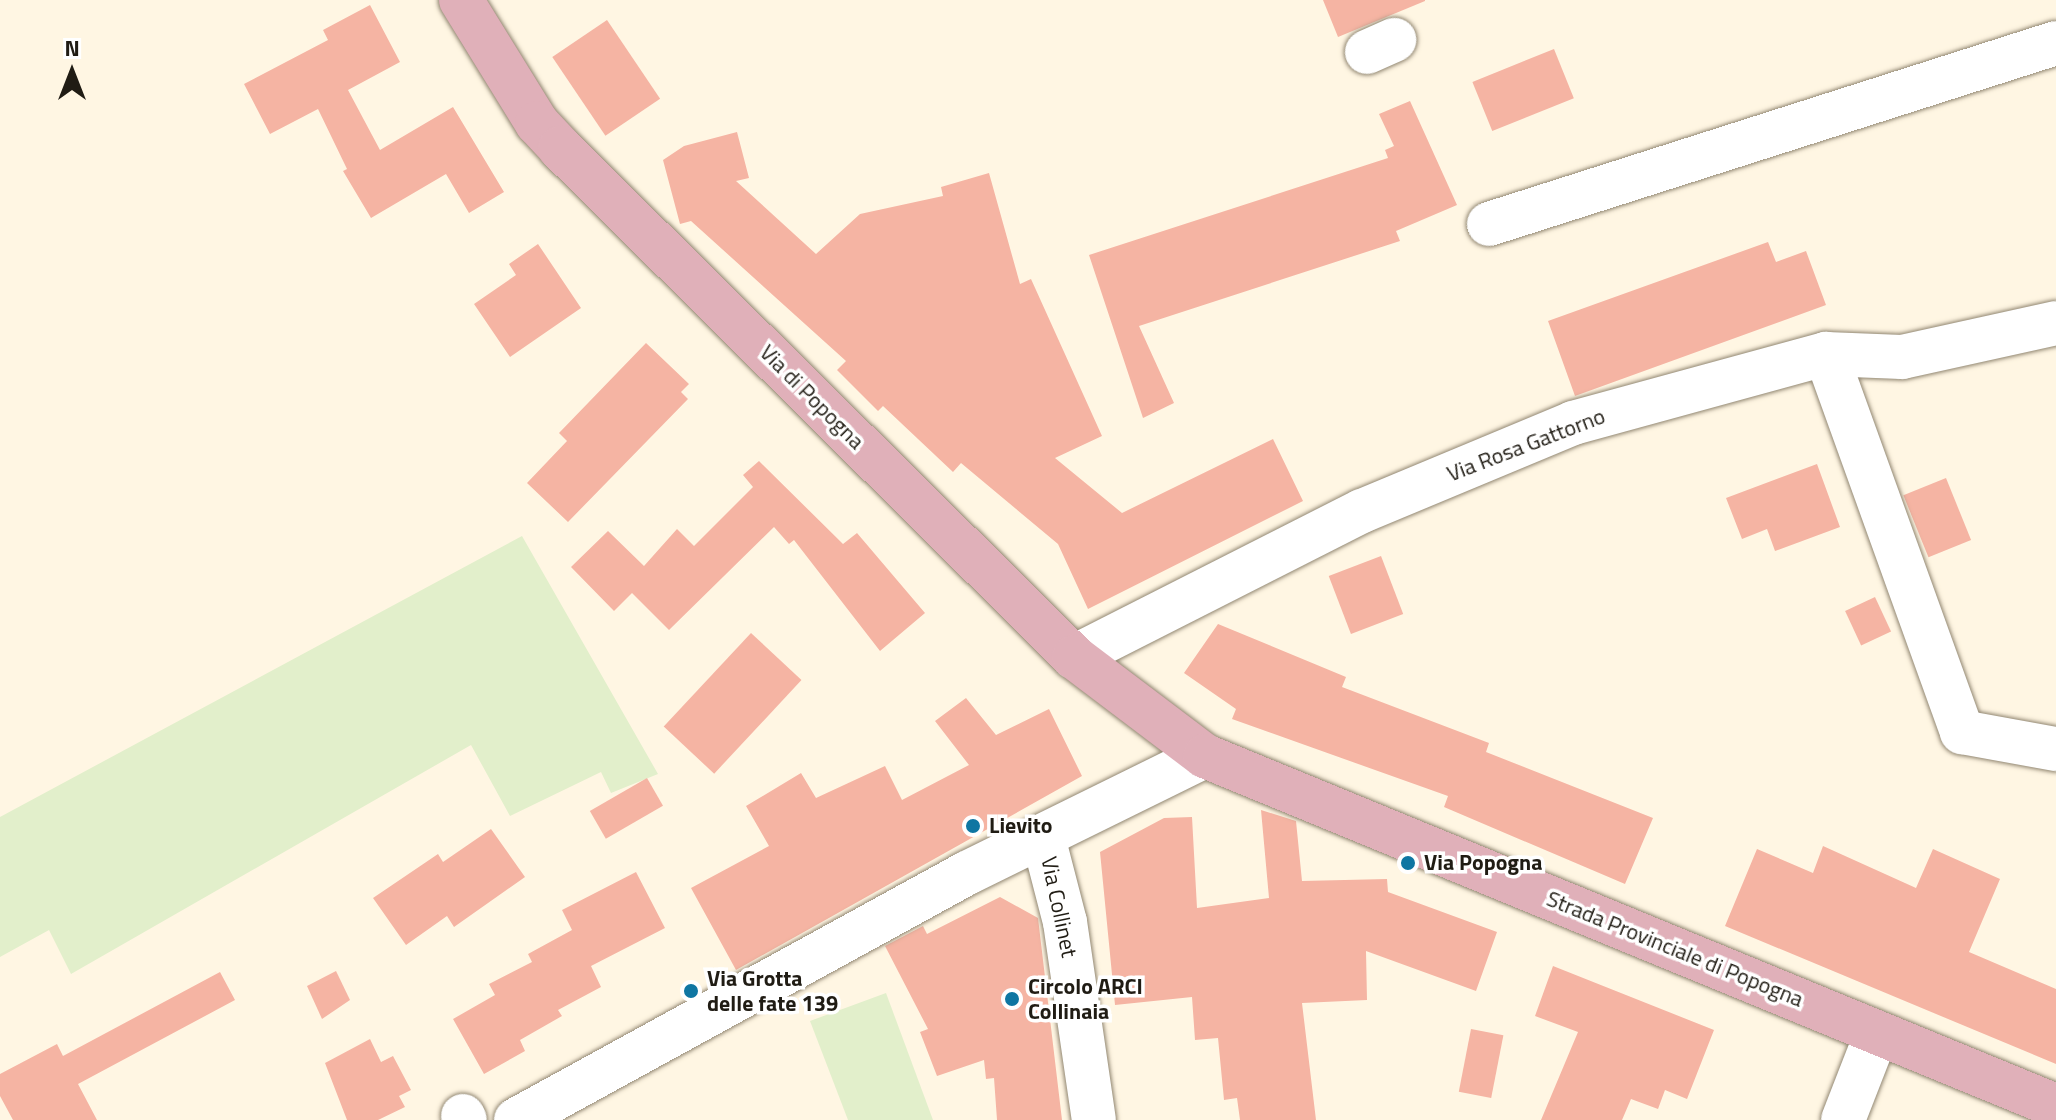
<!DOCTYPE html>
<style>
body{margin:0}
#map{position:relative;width:2056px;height:1120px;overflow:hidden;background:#fff6e3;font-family:"Titillium Web",sans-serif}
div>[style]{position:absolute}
.green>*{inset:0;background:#e2efcb}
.building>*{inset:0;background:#f5b4a3;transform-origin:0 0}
.roads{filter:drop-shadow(0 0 2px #928772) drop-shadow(0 0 2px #928772)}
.minor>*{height:44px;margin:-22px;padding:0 22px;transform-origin:22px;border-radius:22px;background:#fff}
.major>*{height:44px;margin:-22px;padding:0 22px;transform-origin:22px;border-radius:22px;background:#e0b0b9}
.dots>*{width:22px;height:22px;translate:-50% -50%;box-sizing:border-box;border:4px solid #fff;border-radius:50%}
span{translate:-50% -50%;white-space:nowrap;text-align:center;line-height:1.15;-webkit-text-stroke:7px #fff;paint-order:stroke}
.street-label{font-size:22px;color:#201c14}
.poi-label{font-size:22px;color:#201c14;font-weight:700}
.left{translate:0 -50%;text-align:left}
.north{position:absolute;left:32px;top:32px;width:80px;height:80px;-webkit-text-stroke:6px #fff;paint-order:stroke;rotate:0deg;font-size:22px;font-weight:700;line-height:32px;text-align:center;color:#201c14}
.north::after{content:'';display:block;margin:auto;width:28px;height:36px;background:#201c14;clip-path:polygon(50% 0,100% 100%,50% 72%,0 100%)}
</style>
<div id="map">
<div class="green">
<div style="clip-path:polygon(522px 536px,658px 774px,611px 793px,601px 772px,510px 816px,471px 745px,71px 974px,49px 930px,0 957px,0 817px)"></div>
<div style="clip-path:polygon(886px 993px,933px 1120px,848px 1120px,810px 1021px)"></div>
</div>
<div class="building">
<div style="clip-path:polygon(1323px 0,1425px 0,1425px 1px,1338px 37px)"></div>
<div style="clip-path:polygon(370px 5px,400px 62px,348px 90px,380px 150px,453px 107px,504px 192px,469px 213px,446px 174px,371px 218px,343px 171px,347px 169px,318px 109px,270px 134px,244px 84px,328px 40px,323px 30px)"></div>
<div style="left:607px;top:20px;width:95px;height:66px;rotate:56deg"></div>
<div style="left:1554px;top:49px;width:53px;height:88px;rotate:68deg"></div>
<div style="clip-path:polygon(1410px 101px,1457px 205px,1396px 231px,1400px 241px,1139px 326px,1174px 403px,1143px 418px,1089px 255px,1388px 158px,1385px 150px,1394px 146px,1379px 114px)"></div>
<div style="clip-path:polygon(737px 132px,749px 178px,736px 181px,816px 254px,860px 214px,943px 196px,941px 187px,989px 173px,1020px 284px,1031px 279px,1102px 436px,1055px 458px,1122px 513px,1273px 439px,1303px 501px,1088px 609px,1058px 544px,961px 463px,953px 472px,883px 406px,878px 411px,837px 370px,846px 361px,691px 221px,680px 224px,663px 160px,684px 146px)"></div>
<div style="clip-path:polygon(1768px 242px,1776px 262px,1806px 251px,1826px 305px,1575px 396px,1548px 321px)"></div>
<div style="clip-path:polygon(538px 244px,581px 308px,510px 357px,474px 304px,516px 275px,509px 264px)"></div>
<div style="clip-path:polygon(646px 343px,689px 384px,681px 392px,688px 399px,568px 522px,527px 483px,567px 441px,559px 433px)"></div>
<div style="clip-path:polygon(759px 461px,843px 544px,857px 533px,925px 613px,880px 651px,794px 540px,789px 544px,774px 527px,669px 630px,632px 593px,614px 611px,571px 567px,608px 531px,644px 566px,677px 529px,694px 546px,753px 487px,743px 475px)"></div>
<div style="clip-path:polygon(1817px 464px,1840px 527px,1775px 551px,1767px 529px,1742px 539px,1726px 498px)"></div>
<div style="left:1946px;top:478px;width:67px;height:46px;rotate:68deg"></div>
<div style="left:1381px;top:556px;width:62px;height:56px;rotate:69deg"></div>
<div style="left:1875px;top:597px;width:38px;height:33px;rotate:65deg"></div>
<div style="clip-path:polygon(1218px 624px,1346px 677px,1342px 687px,1489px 743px,1486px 752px,1653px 818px,1625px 884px,1444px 807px,1448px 796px,1232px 719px,1236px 709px,1184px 673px)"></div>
<div style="left:751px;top:633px;width:69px;height:128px;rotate:43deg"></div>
<div style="clip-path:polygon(966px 698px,996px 735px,1049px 709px,1082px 776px,736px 970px,691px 888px,769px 846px,746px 806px,801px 773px,816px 798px,885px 766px,902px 800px,969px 765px,935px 721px)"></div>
<div style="left:647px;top:778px;width:32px;height:66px;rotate:60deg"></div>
<div style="clip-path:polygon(1261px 810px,1296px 821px,1302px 881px,1387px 879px,1388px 892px,1497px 932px,1476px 991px,1366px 951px,1367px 1000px,1302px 1003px,1316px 1120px,1240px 1120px,1237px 1098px,1224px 1100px,1218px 1038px,1195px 1040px,1192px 997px,1115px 1005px,1100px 852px,1164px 818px,1192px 817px,1197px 908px,1269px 898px)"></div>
<div style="clip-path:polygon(491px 829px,525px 877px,454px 927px,447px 916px,406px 945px,373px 898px,438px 854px,443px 862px)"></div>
<div style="clip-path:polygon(1823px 846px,1916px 888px,1933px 849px,2000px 879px,1969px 952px,2056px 989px,2056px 1064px,1725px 926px,1757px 849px,1813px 873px)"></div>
<div style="clip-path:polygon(636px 872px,665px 928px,591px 966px,601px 987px,558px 1010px,562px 1016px,520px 1040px,525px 1051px,484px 1074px,453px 1019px,495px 995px,489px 984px,532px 962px,528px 954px,572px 930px,562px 910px)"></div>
<div style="clip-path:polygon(1000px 897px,1038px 918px,1062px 1120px,997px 1120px,994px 1078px,986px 1079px,984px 1060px,937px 1076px,920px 1032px,928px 1029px,885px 946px,923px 926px,927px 934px)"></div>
<div style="clip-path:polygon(1553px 966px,1714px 1030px,1687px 1099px,1665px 1090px,1658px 1109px,1631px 1099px,1622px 1120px,1541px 1120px,1578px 1032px,1535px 1016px)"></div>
<div style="clip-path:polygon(336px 971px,350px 1000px,322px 1019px,307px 986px)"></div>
<div style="clip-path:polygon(220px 972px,235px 1000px,78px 1084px,97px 1120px,13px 1120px,0 1096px,0 1074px,57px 1044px,63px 1056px)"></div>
<div style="left:1471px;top:1029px;width:33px;height:64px;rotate:11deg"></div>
<div style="clip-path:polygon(370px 1039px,381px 1062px,393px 1056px,411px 1090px,399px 1096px,405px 1107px,378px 1120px,347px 1120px,325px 1063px)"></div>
</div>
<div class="roads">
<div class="minor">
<div style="left:1367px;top:52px;width:30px;rotate:-24deg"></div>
<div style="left:1489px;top:224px;width:595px;rotate:-17.7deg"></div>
<div style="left:1826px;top:354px;width:402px;rotate:70.2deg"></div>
<div style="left:1962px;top:732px;width:96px;rotate:10.3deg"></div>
<div style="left:1074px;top:657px;width:323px;rotate:-26.9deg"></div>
<div style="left:1362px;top:511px;width:229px;rotate:-22.6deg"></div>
<div style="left:1573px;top:423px;width:262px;rotate:-15.3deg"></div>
<div style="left:1826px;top:354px;width:76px;rotate:2.3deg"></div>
<div style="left:1902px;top:357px;width:158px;rotate:-12.4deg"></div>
<div style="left:1043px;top:837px;width:88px;rotate:75.5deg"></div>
<div style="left:1065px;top:922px;width:200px;rotate:81.7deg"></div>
<div style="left:463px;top:1116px;width:4px;rotate:63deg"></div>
<div style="left:516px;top:1120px;width:514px;rotate:-28.71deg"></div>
<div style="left:967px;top:873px;width:265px;rotate:-26.2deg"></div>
<div style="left:1843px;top:1120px;width:93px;rotate:-68.7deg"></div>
</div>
<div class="major">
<div style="left:461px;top:0;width:145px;rotate:58.3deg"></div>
<div style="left:537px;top:123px;width:34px;rotate:47deg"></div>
<div style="left:560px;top:148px;width:723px;rotate:44.72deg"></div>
<div style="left:1074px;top:657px;width:164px;rotate:37.1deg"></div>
<div style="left:1205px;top:756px;width:920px;rotate:22.36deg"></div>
</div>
</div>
<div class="dots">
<div style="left:973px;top:826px;background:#0f76a2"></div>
<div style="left:1408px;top:863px;background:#0f76a2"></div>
<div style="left:691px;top:991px;background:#0f76a2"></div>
<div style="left:1012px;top:999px;background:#0f76a2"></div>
</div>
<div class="street-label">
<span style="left:812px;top:397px;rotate:45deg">Via di Popogna</span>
<span style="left:1526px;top:445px;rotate:-21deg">Via Rosa Gattorno</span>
<span style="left:1059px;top:907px;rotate:78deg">Via Collinet</span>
<span style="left:1675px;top:949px;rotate:22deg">Strada Provinciale di Popogna</span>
</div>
<div class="poi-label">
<span class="left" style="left:989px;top:826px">Lievito</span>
<span class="left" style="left:1424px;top:863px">Via Popogna</span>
<span class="left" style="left:707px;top:991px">Via Grotta<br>delle fate 139</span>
<span class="left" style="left:1028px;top:999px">Circolo ARCI<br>Collinaia</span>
</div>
<div class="north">N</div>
</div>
